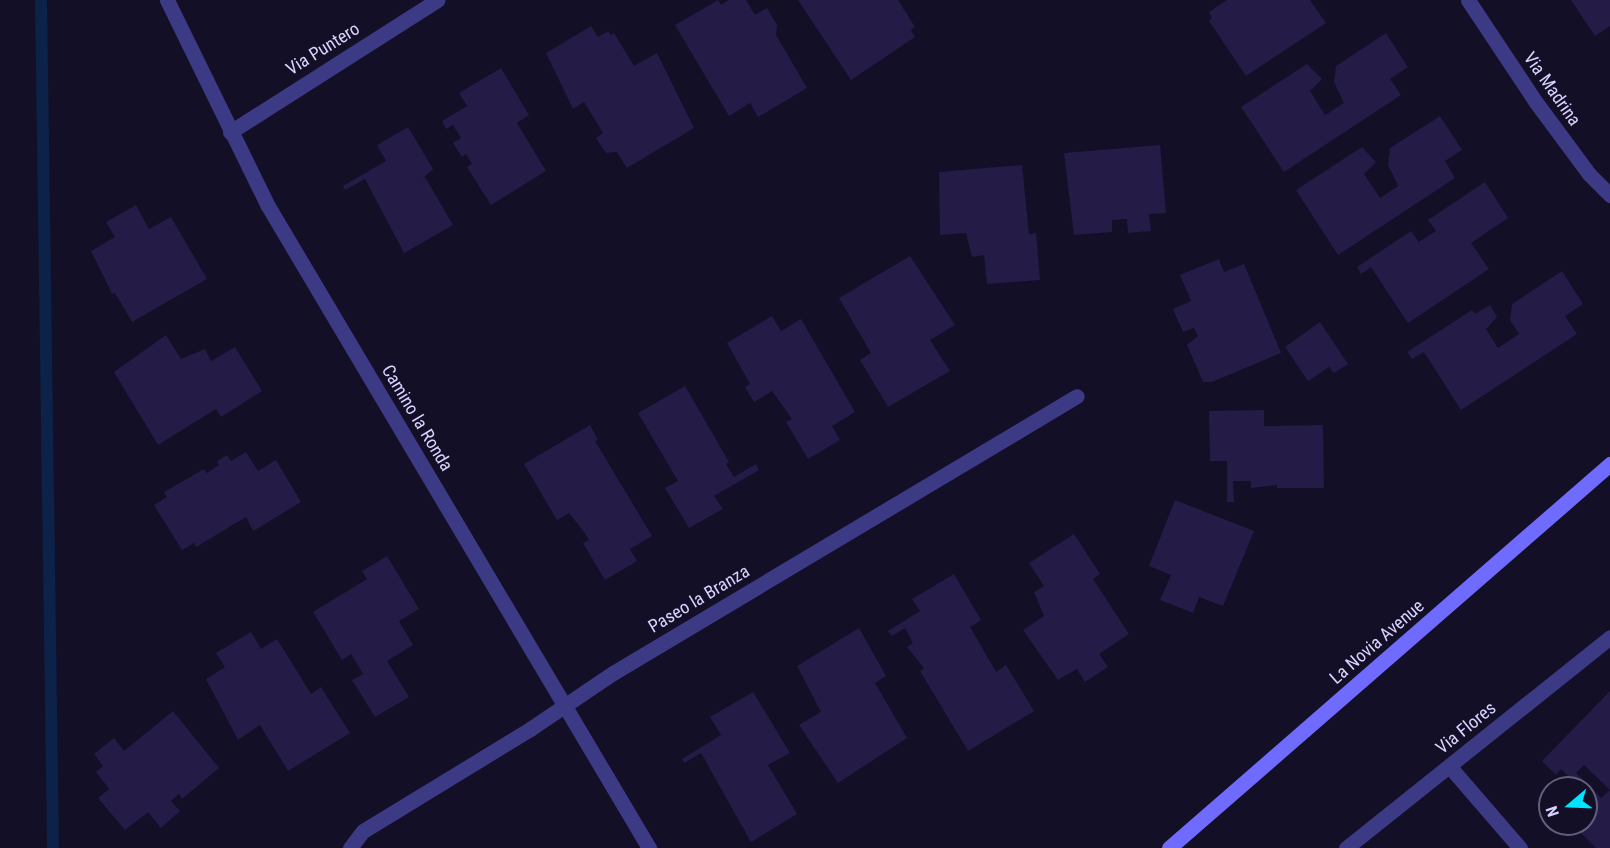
<!DOCTYPE html>
<style>
body{margin:0}
#map{position:relative;width:1610px;height:848px;overflow:hidden;background:#130f26;font-family:"Roboto Condensed",sans-serif}
div>[style]{position:absolute}
.stream>*{height:12px;margin:-6px;padding:0 6px;transform-origin:6px;border-radius:6px;background:#0c2248}
.building>*{inset:0;background:#241b47}
.minor>*{height:15px;margin:-7.5px;padding:0 7.5px;transform-origin:7.5px;border-radius:7.5px;background:#3d3a85}
.secondary>*{height:15px;margin:-7.5px;padding:0 7.5px;transform-origin:7.5px;border-radius:7.5px;background:#6f6bff}
span{translate:-50% -50%;white-space:nowrap;text-align:center;line-height:1.15;-webkit-text-stroke:4.5px #130f26;paint-order:stroke}
.street-label{font-size:18px;color:#d9d4ff}
.north{position:absolute;left:1538px;top:776px;width:60px;height:60px;box-sizing:border-box;background:#130f26;border:2px solid #625e7d;border-radius:50%;rotate:251deg;font-size:16px;font-weight:700;line-height:24px;text-align:center;color:#d9d4ff}
.north::after{content:'';display:block;margin:auto;width:21px;height:27px;background:#00e5ff;clip-path:polygon(50% 0,100% 100%,50% 72%,0 100%)}
</style>
<div id="map">
<div class="stream">
<div style="left:41px;top:0;width:848px;rotate:89.19deg"></div>
</div>
<div class="building">
<div style="clip-path:polygon(718px 0,721px 5px,729px 0,746px 0,755px 15px,767px 8px,777px 25px,776px 35px,807px 88px,758px 117px,750px 103px,729px 116px,675px 25px)"></div>
<div style="clip-path:polygon(798px 0,898px 0,915px 27px,911px 30px,915px 37px,851px 80px)"></div>
<div style="clip-path:polygon(1227px 0,1310px 0,1326px 23px,1246px 76px,1209px 21px,1212px 18px,1209px 12px)"></div>
<div style="clip-path:polygon(1571px 0,1610px 0,1610px 26px,1595px 36px)"></div>
<div style="clip-path:polygon(591px 26px,598px 37px,608px 31px,611px 35px,614px 33px,634px 66px,657px 53px,694px 128px,627px 168px,617px 152px,606px 153px,596px 138px,603px 133px,584px 102px,573px 109px,546px 53px)"></div>
<div style="clip-path:polygon(1386px 33px,1408px 67px,1390px 79px,1401px 95px,1284px 172px,1241px 107px,1307px 64px,1322px 79px,1310px 91px,1325px 115px,1344px 103px,1334px 82px,1336px 66px)"></div>
<div style="clip-path:polygon(501px 68px,529px 115px,517px 123px,546px 171px,491px 205px,467px 167px,472px 164px,466px 154px,462px 157px,453px 143px,461px 138px,453px 125px,446px 129px,442px 121px,467px 106px,459px 93px)"></div>
<div style="clip-path:polygon(1440px 116px,1462px 150px,1445px 161px,1455px 178px,1338px 255px,1296px 190px,1362px 147px,1376px 162px,1364px 174px,1380px 198px,1398px 186px,1388px 165px,1390px 148px)"></div>
<div style="clip-path:polygon(408px 127px,433px 169px,422px 179px,425px 177px,453px 225px,404px 253px,365px 179px,345px 190px,343px 186px,386px 161px,377px 145px)"></div>
<div style="clip-path:polygon(1160px 145px,1166px 213px,1149px 214px,1151px 231px,1128px 233px,1127px 219px,1112px 220px,1112px 232px,1074px 235px,1064px 153px)"></div>
<div style="clip-path:polygon(1022px 165px,1029px 234px,1036px 233px,1040px 280px,987px 284px,984px 255px,972px 257px,966px 233px,940px 235px,939px 172px)"></div>
<div style="clip-path:polygon(1485px 182px,1508px 218px,1471px 243px,1489px 269px,1408px 323px,1371px 267px,1361px 274px,1357px 267px,1411px 231px,1419px 242px,1436px 231px,1428px 220px)"></div>
<div style="clip-path:polygon(136px 205px,149px 229px,171px 217px,207px 279px,132px 322px,115px 293px,112px 294px,91px 251px,115px 237px,106px 222px)"></div>
<div style="clip-path:polygon(910px 256px,955px 325px,930px 340px,950px 371px,888px 407px,860px 360px,871px 353px,839px 298px)"></div>
<div style="clip-path:polygon(1219px 259px,1224px 272px,1244px 264px,1281px 353px,1212px 382px,1203px 382px,1187px 345px,1198px 336px,1194px 328px,1183px 332px,1173px 309px,1191px 301px,1180px 275px)"></div>
<div style="clip-path:polygon(1562px 271px,1583px 304px,1565px 316px,1577px 334px,1461px 410px,1424px 352px,1412px 359px,1407px 352px,1472px 310px,1475px 314px,1490px 305px,1497px 317px,1486px 329px,1498px 348px,1519px 334px,1510px 320px,1512px 304px)"></div>
<div style="clip-path:polygon(772px 316px,781px 331px,801px 319px,855px 412px,832px 426px,840px 440px,808px 459px,786px 422px,792px 419px,772px 391px,754px 402px,745px 387px,750px 384px,727px 343px)"></div>
<div style="clip-path:polygon(1320px 322px,1348px 364px,1334px 373px,1329px 367px,1308px 381px,1285px 347px)"></div>
<div style="clip-path:polygon(166px 335px,181px 359px,205px 349px,211px 361px,235px 347px,262px 391px,221px 417px,216px 409px,158px 445px,114px 372px)"></div>
<div style="clip-path:polygon(685px 386px,729px 462px,726px 464px,734px 477px,756px 464px,759px 470px,714px 496px,723px 509px,689px 528px,665px 488px,678px 481px,638px 413px)"></div>
<div style="clip-path:polygon(1264px 410px,1264px 426px,1323px 425px,1324px 488px,1277px 488px,1277px 485px,1251px 488px,1251px 481px,1233px 481px,1234px 502px,1227px 502px,1227px 461px,1210px 461px,1209px 411px)"></div>
<div style="clip-path:polygon(590px 425px,598px 440px,595px 441px,652px 536px,630px 549px,637px 561px,605px 580px,583px 543px,589px 540px,585px 533px,569px 513px,557px 520px,524px 464px)"></div>
<div style="clip-path:polygon(246px 452px,258px 471px,276px 460px,301px 502px,253px 531px,246px 517px,196px 547px,194px 543px,182px 550px,154px 505px,167px 497px,164px 492px,204px 469px,207px 473px,219px 465px,217px 461px,227px 455px,231px 461px)"></div>
<div style="clip-path:polygon(1175px 500px,1254px 531px,1223px 606px,1199px 597px,1193px 613px,1160px 600px,1171px 575px,1149px 566px)"></div>
<div style="clip-path:polygon(1074px 534px,1100px 574px,1093px 579px,1129px 634px,1099px 654px,1108px 667px,1085px 682px,1077px 669px,1058px 680px,1023px 630px,1044px 616px,1034px 592px,1044px 586px,1029px 563px)"></div>
<div style="clip-path:polygon(387px 556px,419px 609px,399px 621px,413px 645px,387px 661px,409px 697px,375px 717px,352px 680px,363px 674px,351px 654px,342px 660px,313px 612px,367px 579px,362px 571px)"></div>
<div style="clip-path:polygon(954px 574px,981px 620px,970px 627px,996px 672px,1006px 665px,1034px 711px,968px 751px,920px 671px,924px 668px,907px 647px,913px 643px,905px 628px,892px 636px,888px 631px,920px 611px,912px 599px)"></div>
<div style="clip-path:polygon(859px 628px,886px 676px,875px 683px,907px 738px,838px 783px,799px 725px,821px 712px,797px 666px)"></div>
<div style="clip-path:polygon(251px 632px,261px 649px,277px 639px,311px 694px,321px 687px,350px 733px,288px 771px,260px 725px,238px 740px,206px 679px,225px 667px,216px 653px)"></div>
<div style="clip-path:polygon(evenodd,1610px 691px,1610px 848px,1596px 848px,1577px 829px,1571px 835px,1559px 824px,1586px 824px,1586px 788px,1559px 788px,1569px 777px,1561px 769px,1556px 775px,1542px 761px,1610px 691px,1584px 765px,1610px 790px,1601px 798px,1576px 773px,1584px 765px)"></div>
<div style="clip-path:polygon(753px 692px,790px 753px,768px 765px,797px 814px,751px 842px,701px 753px,684px 763px,682px 759px,721px 735px,710px 717px)"></div>
<div style="clip-path:polygon(173px 711px,219px 768px,182px 799px,179px 794px,171px 801px,180px 811px,161px 828px,148px 812px,125px 830px,98px 798px,109px 789px,96px 772px,103px 766px,94px 754px,114px 738px,124px 751px)"></div>
<div style="clip-path:polygon(1550px 797px,1550px 815px,1541px 806px)"></div>
</div>
<div class="minor">
<div style="left:167px;top:0;width:229px;rotate:63.9deg"></div>
<div style="left:268px;top:206px;width:747px;rotate:59.31deg"></div>
<div style="left:1468px;top:0;width:121px;rotate:56.4deg"></div>
<div style="left:1535px;top:101px;width:91px;rotate:53.5deg"></div>
<div style="left:1589px;top:174px;width:30px;rotate:45deg"></div>
<div style="left:230px;top:132px;width:246px;rotate:-32.5deg"></div>
<div style="left:1450px;top:767px;width:107px;rotate:49.2deg"></div>
<div style="left:350px;top:848px;width:21px;rotate:-53deg"></div>
<div style="left:363px;top:831px;width:196px;rotate:-31.4deg"></div>
<div style="left:530px;top:729px;width:100px;rotate:-34deg"></div>
<div style="left:613px;top:673px;width:540px;rotate:-30.84deg"></div>
<div style="left:1346px;top:848px;width:338px;rotate:-38.6deg"></div>
</div>
<div class="secondary">
<div style="left:1169px;top:848px;width:585px;rotate:-41.05deg"></div>
</div>
<div class="street-label">
<span style="left:323px;top:49px;rotate:-32deg">Via Puntero</span>
<span style="left:1552px;top:89px;rotate:55deg">Via Madrina</span>
<span style="left:417px;top:418px;rotate:59deg">Camino la Ronda</span>
<span style="left:699px;top:599px;rotate:-31deg">Paseo la Branza</span>
<span style="left:1377px;top:642px;rotate:-41deg">La Novia Avenue</span>
<span style="left:1466px;top:728px;rotate:-39deg">Via Flores</span>
</div>
<div class="north">N</div>
</div>
